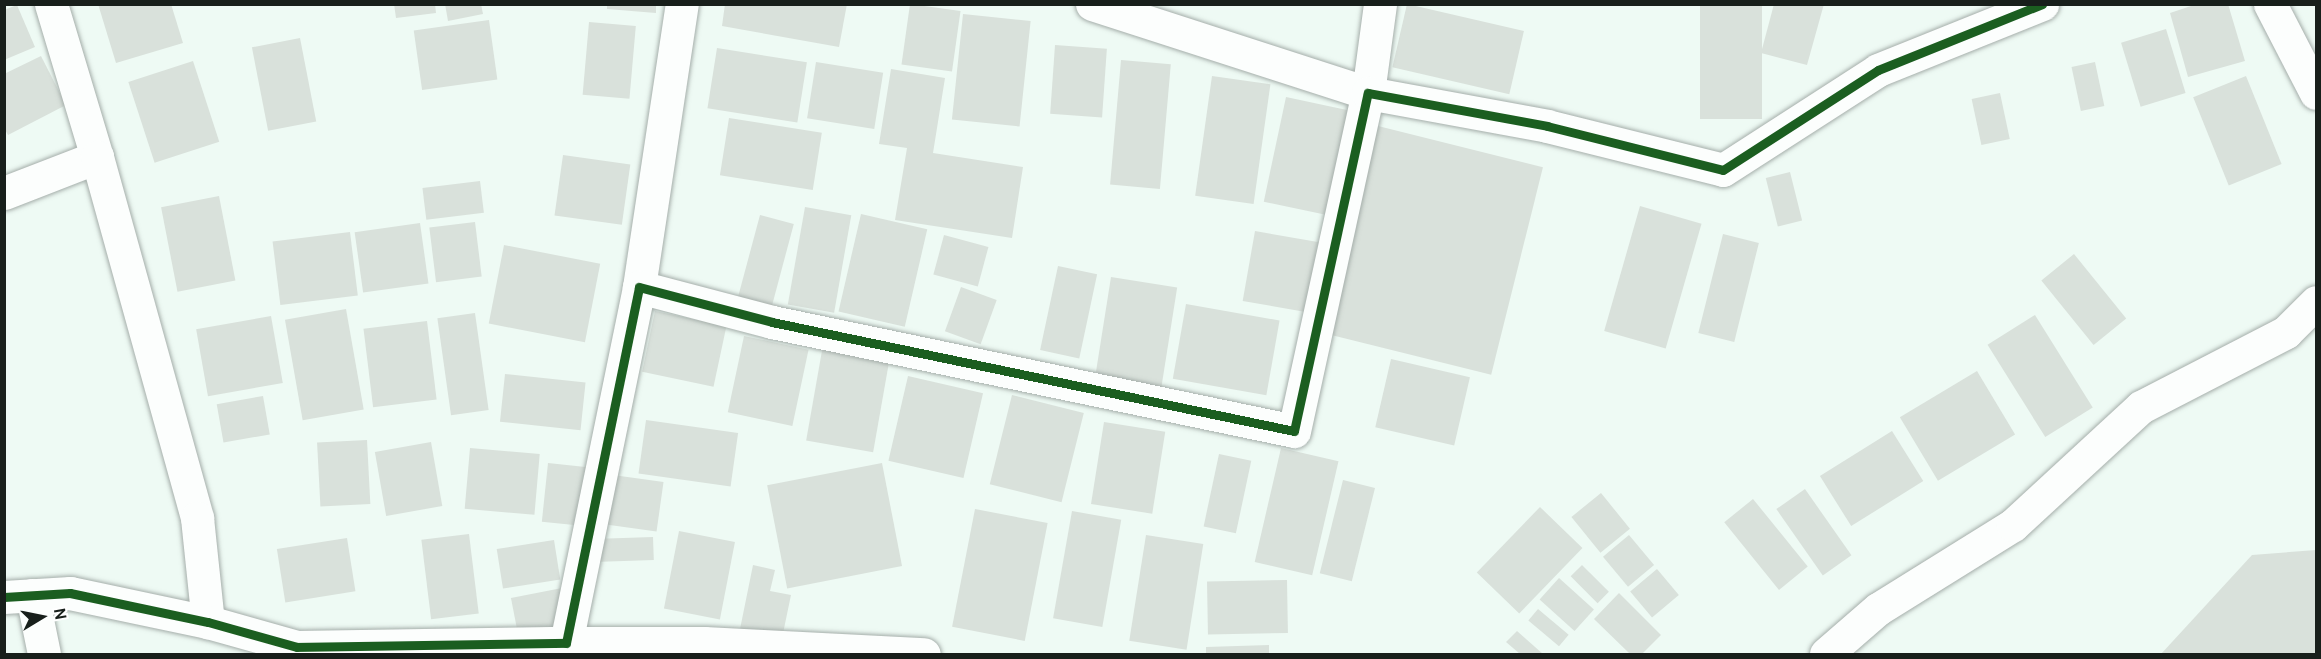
<!DOCTYPE html>
<style>
body{margin:0}
#map{position:relative;width:2321px;height:659px;overflow:hidden;background:#eefaf4;font-family:Cabin,sans-serif}
div>[style]{position:absolute}
.building>*{inset:0;background:#d9e1db;transform-origin:0 0}
.roads{filter:drop-shadow(0 0 2px #a5aeaa) drop-shadow(0 0 2px #a5aeaa)}
.minor>*{height:33px;margin:-16.5px;padding:0 16.5px;transform-origin:16.5px;border-radius:16.5px;background:#fcfefd}
.cycleway>*{height:9px;margin:-4.5px;padding:0 4.5px;transform-origin:4.5px;border-radius:4.5px;background:#1b5e20}
span{translate:-50% -50%;white-space:nowrap;text-align:center;line-height:1.15;-webkit-text-stroke:5px #fff;paint-order:stroke}
.frame{position:absolute;inset:0;border:6px solid #181f1b;pointer-events:none}
.north{position:absolute;left:12px;top:587px;width:60px;height:60px;-webkit-text-stroke:4px #fff;paint-order:stroke;rotate:80deg;font-size:16px;font-weight:700;line-height:24px;text-align:center;color:#181f1b}
.north::after{content:'';display:block;margin:auto;width:21px;height:27px;background:#181f1b;clip-path:polygon(50% 0,100% 100%,50% 72%,0 100%)}
</style>
<div id="map">
<div class="building">
<div style="clip-path:polygon(98px 4px,171px 4px,183px 43px,116px 63px)"></div>
<div style="clip-path:polygon(394px 4px,435px 4px,436px 13px,396px 18px)"></div>
<div style="clip-path:polygon(445px 4px,481px 4px,483px 14px,448px 21px)"></div>
<div style="clip-path:polygon(607px 4px,656px 4px,656px 13px,607px 9px)"></div>
<div style="clip-path:polygon(725px 4px,847px 4px,839px 47px,722px 26px)"></div>
<div style="left:910px;top:4px;width:51px;height:61px;rotate:8deg"></div>
<div style="left:1407px;top:4px;width:120px;height:65px;rotate:13deg"></div>
<div style="left:1700px;top:4px;width:62px;height:115px"></div>
<div style="clip-path:polygon(1774px 4px,1824px 4px,1807px 65px,1761px 53px)"></div>
<div style="clip-path:polygon(2197px 4px,2228px 4px,2245px 61px,2188px 77px,2170px 13px)"></div>
<div style="clip-path:polygon(17px 5px,35px 47px,4px 60px,4px 10px)"></div>
<div style="left:963px;top:14px;width:68px;height:106px;rotate:6deg"></div>
<div style="left:489px;top:20px;width:60px;height:76px;rotate:82deg"></div>
<div style="left:589px;top:22px;width:47px;height:73px;rotate:5deg"></div>
<div style="left:2166px;top:29px;width:67px;height:47px;rotate:73deg"></div>
<div style="left:300px;top:38px;width:85px;height:49px;rotate:79deg"></div>
<div style="left:1055px;top:45px;width:52px;height:69px;rotate:4deg"></div>
<div style="left:717px;top:48px;width:91px;height:61px;rotate:9deg"></div>
<div style="clip-path:polygon(41px 56px,66px 105px,8px 135px,4px 128px,4px 74px)"></div>
<div style="left:1121px;top:60px;width:50px;height:125px;rotate:5deg"></div>
<div style="left:193px;top:61px;width:85px;height:68px;rotate:72deg"></div>
<div style="left:816px;top:62px;width:68px;height:57px;rotate:9deg"></div>
<div style="left:2095px;top:62px;width:45px;height:24px;rotate:78deg"></div>
<div style="clip-path:polygon(891px 69px,945px 78px,933px 153px,1023px 167px,1012px 238px,895px 220px,907px 148px,879px 144px)"></div>
<div style="left:1212px;top:76px;width:59px;height:121px;rotate:8deg"></div>
<div style="left:2246px;top:76px;width:95px;height:57px;rotate:68deg"></div>
<div style="left:2000px;top:93px;width:47px;height:29px;rotate:78deg"></div>
<div style="left:1286px;top:97px;width:73px;height:107px;rotate:12deg"></div>
<div style="left:729px;top:118px;width:94px;height:58px;rotate:9deg"></div>
<div style="left:1378px;top:126px;width:170px;height:214px;rotate:14deg"></div>
<div style="left:563px;top:155px;width:68px;height:61px;rotate:8deg"></div>
<div style="left:1790px;top:172px;width:50px;height:25px;rotate:76deg"></div>
<div style="left:480px;top:181px;width:32px;height:58px;rotate:83deg"></div>
<div style="left:219px;top:196px;width:86px;height:59px;rotate:79deg"></div>
<div style="left:1640px;top:206px;width:64px;height:130px;rotate:16deg"></div>
<div style="left:805px;top:207px;width:47px;height:99px;rotate:10deg"></div>
<div style="left:861px;top:214px;width:68px;height:100px;rotate:13deg"></div>
<div style="left:760px;top:215px;width:35px;height:86px;rotate:15deg"></div>
<div style="left:475px;top:222px;width:55px;height:46px;rotate:83deg"></div>
<div style="left:420px;top:223px;width:61px;height:66px;rotate:82deg"></div>
<div style="left:1255px;top:231px;width:77px;height:71px;rotate:10deg"></div>
<div style="left:350px;top:232px;width:64px;height:78px;rotate:83deg"></div>
<div style="left:1723px;top:234px;width:37px;height:102px;rotate:14deg"></div>
<div style="left:944px;top:235px;width:46px;height:41px;rotate:15deg"></div>
<div style="left:504px;top:245px;width:98px;height:80px;rotate:11deg"></div>
<div style="left:2074px;top:254px;width:83px;height:42px;rotate:51deg"></div>
<div style="left:1058px;top:266px;width:40px;height:86px;rotate:12deg"></div>
<div style="left:1111px;top:277px;width:67px;height:101px;rotate:9deg"></div>
<div style="left:961px;top:287px;width:38px;height:47px;rotate:20deg"></div>
<div style="left:1186px;top:304px;width:95px;height:76px;rotate:10deg"></div>
<div style="left:346px;top:309px;width:102px;height:62px;rotate:80deg"></div>
<div style="left:655px;top:311px;width:73px;height:62px;rotate:12deg"></div>
<div style="left:475px;top:313px;width:98px;height:38px;rotate:82deg"></div>
<div style="left:2035px;top:315px;width:109px;height:56px;rotate:58deg"></div>
<div style="left:271px;top:316px;width:68px;height:76px;rotate:80deg"></div>
<div style="left:427px;top:321px;width:79px;height:64px;rotate:83deg"></div>
<div style="left:744px;top:336px;width:66px;height:78px;rotate:12deg"></div>
<div style="left:823px;top:345px;width:68px;height:97px;rotate:10deg"></div>
<div style="left:1391px;top:359px;width:81px;height:70px;rotate:13deg"></div>
<div style="left:1977px;top:371px;width:74px;height:90px;rotate:59deg"></div>
<div style="left:505px;top:374px;width:81px;height:48px;rotate:6deg"></div>
<div style="left:908px;top:376px;width:77px;height:87px;rotate:13deg"></div>
<div style="left:1012px;top:395px;width:74px;height:92px;rotate:14deg"></div>
<div style="left:263px;top:396px;width:39px;height:47px;rotate:80deg"></div>
<div style="left:646px;top:420px;width:93px;height:54px;rotate:8deg"></div>
<div style="left:1104px;top:422px;width:62px;height:83px;rotate:9deg"></div>
<div style="left:1892px;top:431px;width:59px;height:85px;rotate:58deg"></div>
<div style="left:367px;top:440px;width:64px;height:50px;rotate:87deg"></div>
<div style="left:431px;top:442px;width:65px;height:57px;rotate:80deg"></div>
<div style="left:470px;top:448px;width:70px;height:61px;rotate:5deg"></div>
<div style="left:1281px;top:448px;width:59px;height:117px;rotate:13deg"></div>
<div style="left:1219px;top:454px;width:33px;height:74px;rotate:12deg"></div>
<div style="left:548px;top:463px;width:40px;height:59px;rotate:6deg"></div>
<div style="left:882px;top:463px;width:105px;height:117px;rotate:79deg"></div>
<div style="left:613px;top:475px;width:51px;height:50px;rotate:8deg"></div>
<div style="left:1343px;top:480px;width:33px;height:96px;rotate:14deg"></div>
<div style="left:1805px;top:489px;width:81px;height:35px;rotate:55deg"></div>
<div style="left:1601px;top:493px;width:46px;height:38px;rotate:51deg"></div>
<div style="left:1753px;top:499px;width:87px;height:37px;rotate:51deg"></div>
<div style="left:1540px;top:507px;width:59px;height:91px;rotate:44deg"></div>
<div style="left:975px;top:509px;width:74px;height:120px;rotate:11deg"></div>
<div style="left:1072px;top:511px;width:50px;height:109px;rotate:10deg"></div>
<div style="left:679px;top:531px;width:57px;height:79px;rotate:11deg"></div>
<div style="left:469px;top:534px;width:80px;height:48px;rotate:83deg"></div>
<div style="left:1146px;top:535px;width:58px;height:107px;rotate:9deg"></div>
<div style="left:1629px;top:535px;width:39px;height:34px;rotate:50deg"></div>
<div style="left:653px;top:537px;width:23px;height:60px;rotate:88deg"></div>
<div style="left:347px;top:538px;width:54px;height:71px;rotate:81deg"></div>
<div style="left:554px;top:540px;width:40px;height:58px;rotate:81deg"></div>
<div style="clip-path:polygon(2316px 550px,2316px 654px,2161px 654px,2252px 555px)"></div>
<div style="clip-path:polygon(753px 565px,775px 570px,770px 591px,791px 595px,781px 643px,739px 634px)"></div>
<div style="left:1582px;top:565px;width:38px;height:16px;rotate:45deg"></div>
<div style="left:1657px;top:569px;width:34px;height:35px;rotate:50deg"></div>
<div style="left:1559px;top:578px;width:47px;height:29px;rotate:42deg"></div>
<div style="left:1287px;top:580px;width:53px;height:80px;rotate:89deg"></div>
<div style="left:562px;top:588px;width:38px;height:52px;rotate:79deg"></div>
<div style="clip-path:polygon(1619px 593px,1661px 635px,1642px 654px,1630px 654px,1594px 619px)"></div>
<div style="left:1538px;top:609px;width:40px;height:15px;rotate:40deg"></div>
<div style="clip-path:polygon(1517px 631px,1543px 654px,1520px 654px,1506px 642px)"></div>
<div style="clip-path:polygon(1269px 645px,1269px 654px,1206px 654px,1206px 647px)"></div>
</div>
<div class="roads">
<div class="minor">
<div style="left:51px;top:4px;width:160px;rotate:73.3deg"></div>
<div style="left:1092px;top:4px;width:290px;rotate:17.9deg"></div>
<div style="left:1368px;top:93px;width:90px;rotate:-82.3deg"></div>
<div style="left:2270px;top:4px;width:100px;rotate:62.7deg"></div>
<div style="left:4px;top:193px;width:100px;rotate:-21.2deg"></div>
<div style="left:97px;top:157px;width:375px;rotate:74.5deg"></div>
<div style="left:197px;top:518px;width:105px;rotate:84deg"></div>
<div style="left:639px;top:287px;width:286px;rotate:-81.4deg"></div>
<div style="left:32px;top:595px;width:60px;rotate:78.5deg"></div>
<div style="left:4px;top:597px;width:66px;rotate:-3.5deg"></div>
<div style="left:70px;top:593px;width:141px;rotate:11.9deg"></div>
<div style="left:208px;top:622px;width:92px;rotate:15.7deg"></div>
<div style="left:297px;top:647px;width:269px;rotate:-0.9deg"></div>
<div style="left:566px;top:643px;width:363px;rotate:-78.4deg"></div>
<div style="left:639px;top:287px;width:138px;rotate:14.7deg"></div>
<div style="left:772px;top:322px;width:533px;rotate:11.79deg"></div>
<div style="left:1294px;top:431px;width:346px;rotate:-77.7deg"></div>
<div style="left:1368px;top:93px;width:182px;rotate:10.4deg"></div>
<div style="left:1547px;top:126px;width:181px;rotate:14deg"></div>
<div style="left:1723px;top:170px;width:184px;rotate:-32.8deg"></div>
<div style="left:1878px;top:70px;width:177px;rotate:-21.9deg"></div>
<div style="left:566px;top:643px;width:138px"></div>
<div style="left:704px;top:643px;width:220px;rotate:2.9deg"></div>
<div style="left:1826px;top:654px;width:69px;rotate:-40.9deg"></div>
<div style="left:1878px;top:609px;width:159px;rotate:-31.9deg"></div>
<div style="left:2013px;top:525px;width:174px;rotate:-42.7deg"></div>
<div style="left:2141px;top:407px;width:163px;rotate:-27.3deg"></div>
<div style="left:2286px;top:332px;width:42px;rotate:-45deg"></div>
</div>
</div>
<div class="cycleway">
<div style="left:4px;top:597px;width:66px;rotate:-3.5deg"></div>
<div style="left:70px;top:593px;width:141px;rotate:11.9deg"></div>
<div style="left:208px;top:622px;width:92px;rotate:15.7deg"></div>
<div style="left:297px;top:647px;width:269px;rotate:-0.9deg"></div>
<div style="left:566px;top:643px;width:363px;rotate:-78.4deg"></div>
<div style="left:639px;top:287px;width:138px;rotate:14.7deg"></div>
<div style="left:772px;top:322px;width:533px;rotate:11.79deg"></div>
<div style="left:1294px;top:431px;width:346px;rotate:-77.7deg"></div>
<div style="left:1368px;top:93px;width:182px;rotate:10.4deg"></div>
<div style="left:1547px;top:126px;width:181px;rotate:14deg"></div>
<div style="left:1723px;top:170px;width:184px;rotate:-32.8deg"></div>
<div style="left:1878px;top:70px;width:177px;rotate:-21.9deg"></div>
</div>
<div class="frame"></div>
<div class="north">N</div>
</div>
